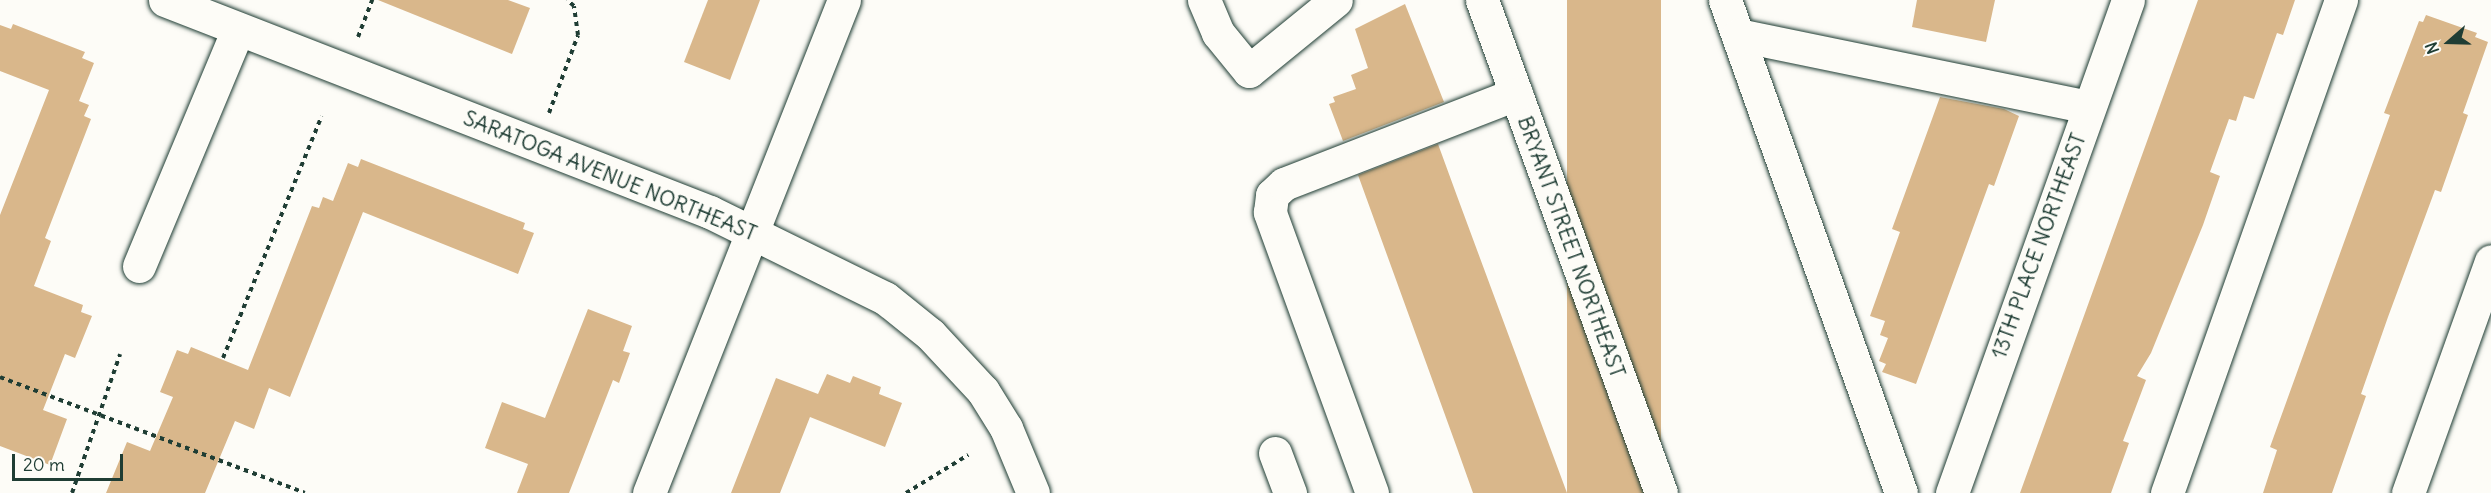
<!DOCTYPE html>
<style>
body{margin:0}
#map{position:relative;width:2491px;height:493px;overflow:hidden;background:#fdfcf7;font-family:Delius,sans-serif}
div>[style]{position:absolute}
.building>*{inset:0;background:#d9b78b;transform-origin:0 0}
.path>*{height:4px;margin-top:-2px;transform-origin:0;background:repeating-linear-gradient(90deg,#1f3d34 0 4.5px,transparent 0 9px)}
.roads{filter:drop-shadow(0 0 2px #1f3d34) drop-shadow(0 0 2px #1f3d34)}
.minor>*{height:33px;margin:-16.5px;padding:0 16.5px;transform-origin:16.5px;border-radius:16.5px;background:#fdfcf7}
span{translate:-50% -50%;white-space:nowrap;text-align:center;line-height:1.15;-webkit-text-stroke:4.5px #fdfcf7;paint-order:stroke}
.street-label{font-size:21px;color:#1f3d34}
.north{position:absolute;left:2419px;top:12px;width:60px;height:60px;-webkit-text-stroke:4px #fdfcf7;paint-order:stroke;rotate:250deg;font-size:16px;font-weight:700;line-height:24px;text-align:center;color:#1f3d34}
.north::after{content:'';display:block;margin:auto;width:21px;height:27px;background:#1f3d34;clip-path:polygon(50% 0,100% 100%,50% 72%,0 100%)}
.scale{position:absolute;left:12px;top:454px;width:111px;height:27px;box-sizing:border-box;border:3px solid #1f3d34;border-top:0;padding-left:8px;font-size:18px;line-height:21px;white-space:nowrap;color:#1f3d34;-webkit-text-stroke:4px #fdfcf7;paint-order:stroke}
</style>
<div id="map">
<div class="building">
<div style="clip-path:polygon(378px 0,508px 0,530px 8px,512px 54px)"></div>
<div style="clip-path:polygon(708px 0,760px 0,730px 80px,684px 62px)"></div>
<div style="left:1567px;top:0;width:94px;height:525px"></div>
<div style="clip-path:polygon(1917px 0,1995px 0,1986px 42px,1912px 27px)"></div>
<div style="clip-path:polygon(2198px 0,2295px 0,2283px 35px,2277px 33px,2254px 99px,2244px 96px,2236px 121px,2229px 119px,2210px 172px,2220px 176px,2203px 225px,2151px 353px,2137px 376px,2146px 380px,2123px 441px,2129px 443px,2111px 493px,2020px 493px)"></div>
<div style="clip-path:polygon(1405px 4px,1444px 102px,1343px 141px,1329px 104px,1335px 102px,1333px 97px,1356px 89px,1351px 75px,1368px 68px,1355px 29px)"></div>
<div style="clip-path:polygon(2426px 15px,2477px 33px,2475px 37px,2488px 42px,2463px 113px,2468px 115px,2441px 192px,2435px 190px,2388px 317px,2361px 394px,2366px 396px,2332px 493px,2263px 493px,2277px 450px,2270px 447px,2390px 115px,2384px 113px,2419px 21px,2423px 22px)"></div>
<div style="clip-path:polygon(13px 24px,85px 52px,82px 58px,94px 63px,79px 101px,89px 105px,84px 116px,91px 119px,45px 238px,51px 241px,34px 286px,83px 305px,81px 312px,92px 316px,75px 358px,65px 354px,43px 410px,67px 419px,50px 465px,0 446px,0 215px,49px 90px,0 71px,0 25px,11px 29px)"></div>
<div style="clip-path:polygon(1940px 97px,2004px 109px,2019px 116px,1994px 186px,1989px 184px,1916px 384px,1882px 372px,1886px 364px,1879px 361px,1888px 338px,1880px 335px,1885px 321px,1870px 316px,1900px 232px,1892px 229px)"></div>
<div style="clip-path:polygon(1438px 144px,1457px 196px,1567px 493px,1473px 493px,1457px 448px,1358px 175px)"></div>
<div style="clip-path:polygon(361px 159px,525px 223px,523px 229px,534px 233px,518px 274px,363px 212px,290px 397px,269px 388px,254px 429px,235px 421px,205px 493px,106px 493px,127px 442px,150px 451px,173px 397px,160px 392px,177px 350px,188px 354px,191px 347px,248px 370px,312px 206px,319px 208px,323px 197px,333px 201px,348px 163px,358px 167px)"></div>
<div style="clip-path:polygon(588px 309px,632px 326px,623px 351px,630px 353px,619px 383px,613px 380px,569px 493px,517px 493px,528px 464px,485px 448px,502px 402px,545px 418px)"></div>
<div style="clip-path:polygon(827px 374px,850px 383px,853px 376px,881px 387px,879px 394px,902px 403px,885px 447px,810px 417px,780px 493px,731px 493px,776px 378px,818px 394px)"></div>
</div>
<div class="path">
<div style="left:358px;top:37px;width:40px;rotate:-69deg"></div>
<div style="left:549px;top:113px;width:83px;rotate:-69.6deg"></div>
<div style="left:578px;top:35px;width:29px;rotate:-98deg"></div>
<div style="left:574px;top:6px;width:9px;rotate:-139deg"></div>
<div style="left:223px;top:358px;width:261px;rotate:-67.8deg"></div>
<div style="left:0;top:377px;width:326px;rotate:20.8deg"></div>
<div style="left:72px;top:493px;width:147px;rotate:-70.9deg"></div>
<div style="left:906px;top:493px;width:73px;rotate:-31.5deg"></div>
</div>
<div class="roads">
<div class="minor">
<div style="left:165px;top:0;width:585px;rotate:21.26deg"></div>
<div style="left:710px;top:212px;width:195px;rotate:26.2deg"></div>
<div style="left:885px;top:298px;width:58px;rotate:38.7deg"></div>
<div style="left:930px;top:334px;width:78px;rotate:47.1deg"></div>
<div style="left:983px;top:391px;width:44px;rotate:58.1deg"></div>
<div style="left:1006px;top:428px;width:70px;rotate:67.4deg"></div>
<div style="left:1204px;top:0;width:36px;rotate:67deg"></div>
<div style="left:1218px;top:33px;width:49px;rotate:50.8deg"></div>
<div style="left:1249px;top:71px;width:112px;rotate:-39.2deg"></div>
<div style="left:1482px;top:0;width:524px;rotate:70.04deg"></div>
<div style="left:1725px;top:0;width:523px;rotate:70.35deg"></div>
<div style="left:1738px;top:35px;width:358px;rotate:11.6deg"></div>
<div style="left:139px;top:266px;width:257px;rotate:-67.3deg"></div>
<div style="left:1275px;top:453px;width:43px;rotate:69.4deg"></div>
<div style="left:649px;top:493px;width:530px;rotate:-68.42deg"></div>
<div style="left:1372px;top:493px;width:299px;rotate:-110deg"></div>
<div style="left:1270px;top:212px;width:17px;rotate:-83deg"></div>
<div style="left:1272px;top:195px;width:16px;rotate:-43deg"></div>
<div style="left:1284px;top:184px;width:249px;rotate:-21.2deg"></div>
<div style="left:1952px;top:493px;width:523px;rotate:-70.35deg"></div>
<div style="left:2167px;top:493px;width:523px;rotate:-70.56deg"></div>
<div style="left:2408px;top:493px;width:246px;rotate:-70.3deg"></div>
</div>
</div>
<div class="street-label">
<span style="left:610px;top:176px;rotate:22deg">SARATOGA AVENUE NORTHEAST</span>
<span style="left:2039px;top:246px;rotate:-70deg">13TH PLACE NORTHEAST</span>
<span style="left:1571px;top:247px;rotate:70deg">BRYANT STREET NORTHEAST</span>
</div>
<div class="north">N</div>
<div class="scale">20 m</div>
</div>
